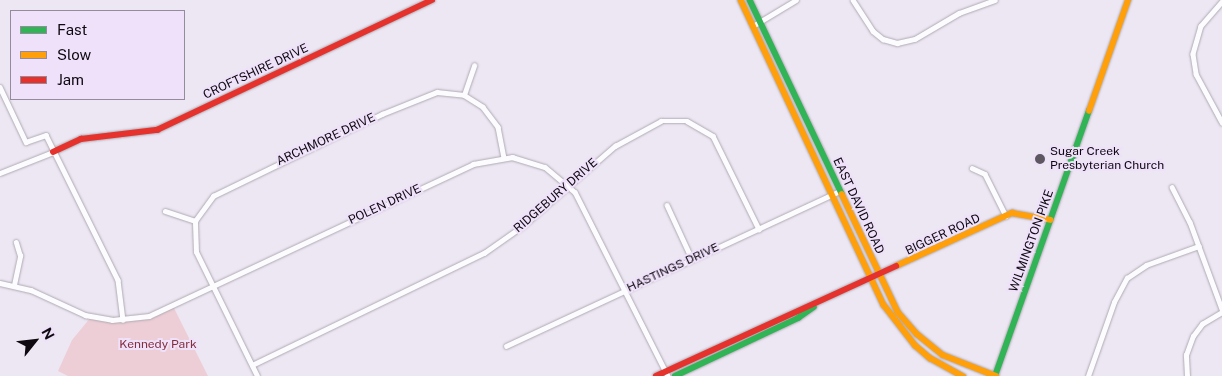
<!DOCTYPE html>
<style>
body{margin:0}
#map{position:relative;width:1222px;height:376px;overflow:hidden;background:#ede7f3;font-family:"Public Sans",sans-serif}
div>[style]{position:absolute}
.green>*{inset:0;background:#eeced6}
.roads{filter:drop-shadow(0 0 1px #afaab3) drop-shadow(0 0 1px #afaab3)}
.street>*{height:4.5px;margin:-2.25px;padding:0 2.25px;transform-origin:2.25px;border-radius:2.25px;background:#fcfbfd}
.fast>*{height:5.5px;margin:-2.75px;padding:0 2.75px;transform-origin:2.75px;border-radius:2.75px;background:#30b455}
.slow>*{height:5.5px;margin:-2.75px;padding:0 2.75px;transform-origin:2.75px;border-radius:2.75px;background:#ff9f0a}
.jam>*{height:5.5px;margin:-2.75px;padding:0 2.75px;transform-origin:2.75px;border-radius:2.75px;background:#e5322d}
.dots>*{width:14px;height:14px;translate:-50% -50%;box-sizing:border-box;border:2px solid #eee1f9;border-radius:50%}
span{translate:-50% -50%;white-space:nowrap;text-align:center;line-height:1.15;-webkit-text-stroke:4px #eee1f9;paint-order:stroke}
.street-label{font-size:12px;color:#0e0911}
.poi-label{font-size:12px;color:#0e0911}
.left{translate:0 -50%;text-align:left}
.park-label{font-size:12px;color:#842e3c}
.legend{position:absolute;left:10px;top:10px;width:175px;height:90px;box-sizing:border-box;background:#eee1f9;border:1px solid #948b9c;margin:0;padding:6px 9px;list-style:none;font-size:15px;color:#0e0911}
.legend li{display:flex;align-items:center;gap:10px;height:25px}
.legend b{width:25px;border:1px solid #948b9c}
.north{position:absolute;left:10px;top:316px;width:50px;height:50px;-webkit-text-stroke:4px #eee1f9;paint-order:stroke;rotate:61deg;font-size:14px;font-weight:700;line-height:20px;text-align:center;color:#0e0911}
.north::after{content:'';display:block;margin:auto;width:18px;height:22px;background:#0e0911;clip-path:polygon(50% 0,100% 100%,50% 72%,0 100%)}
</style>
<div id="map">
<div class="green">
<div style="clip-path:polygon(173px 306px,208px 376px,68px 376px,58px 371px,72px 340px,91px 317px,140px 318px)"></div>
</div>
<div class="roads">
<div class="street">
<div style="left:853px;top:0;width:37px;rotate:57deg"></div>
<div style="left:873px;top:31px;width:13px;rotate:39deg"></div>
<div style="left:883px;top:39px;width:15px;rotate:16deg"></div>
<div style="left:897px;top:43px;width:18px;rotate:-13deg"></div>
<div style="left:915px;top:39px;width:51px;rotate:-30.6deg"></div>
<div style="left:959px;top:13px;width:38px;rotate:-20deg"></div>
<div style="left:1222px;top:2px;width:32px;rotate:131deg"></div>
<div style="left:1201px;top:26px;width:29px;rotate:106deg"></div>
<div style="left:1193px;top:54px;width:20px;rotate:81deg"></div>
<div style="left:1196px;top:74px;width:55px;rotate:61.6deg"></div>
<div style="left:753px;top:26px;width:50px;rotate:-31.2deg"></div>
<div style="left:0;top:87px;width:61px;rotate:64.7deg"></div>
<div style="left:26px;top:142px;width:21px;rotate:-19deg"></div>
<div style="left:46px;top:135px;width:162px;rotate:63.6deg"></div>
<div style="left:118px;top:280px;width:40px;rotate:82.9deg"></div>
<div style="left:464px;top:95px;width:31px;rotate:-71deg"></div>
<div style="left:972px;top:168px;width:14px;rotate:25deg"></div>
<div style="left:985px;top:174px;width:47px;rotate:63.4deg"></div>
<div style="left:0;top:173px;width:57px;rotate:-21.6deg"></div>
<div style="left:1172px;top:187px;width:39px;rotate:63deg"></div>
<div style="left:1190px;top:222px;width:93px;rotate:69.8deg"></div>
<div style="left:667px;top:205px;width:60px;rotate:65.2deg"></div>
<div style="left:165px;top:211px;width:32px;rotate:18deg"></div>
<div style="left:0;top:283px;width:32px;rotate:13deg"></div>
<div style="left:31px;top:290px;width:60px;rotate:24.8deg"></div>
<div style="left:85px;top:315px;width:27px;rotate:10deg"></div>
<div style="left:112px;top:320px;width:37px;rotate:-6deg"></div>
<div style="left:149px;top:316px;width:358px;rotate:-25.1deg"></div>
<div style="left:473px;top:164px;width:40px;rotate:-10deg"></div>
<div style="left:512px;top:157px;width:34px;rotate:17deg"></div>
<div style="left:545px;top:167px;width:39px;rotate:40deg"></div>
<div style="left:575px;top:192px;width:206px;rotate:63.2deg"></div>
<div style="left:14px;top:285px;width:30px;rotate:-78deg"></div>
<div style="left:20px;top:256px;width:14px;rotate:-107deg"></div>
<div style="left:506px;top:346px;width:368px;rotate:-24.9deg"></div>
<div style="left:252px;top:365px;width:258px;rotate:-25.8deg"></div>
<div style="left:484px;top:253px;width:49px;rotate:-35deg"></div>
<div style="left:524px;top:225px;width:121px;rotate:-41deg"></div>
<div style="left:615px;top:146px;width:52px;rotate:-28.5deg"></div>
<div style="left:661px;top:121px;width:26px"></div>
<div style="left:687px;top:121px;width:30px;rotate:30deg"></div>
<div style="left:713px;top:136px;width:104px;rotate:63.7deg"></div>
<div style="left:257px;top:376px;width:138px;rotate:-116.2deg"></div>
<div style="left:196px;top:252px;width:31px;rotate:-92deg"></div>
<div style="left:195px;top:221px;width:31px;rotate:-54deg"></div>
<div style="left:213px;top:196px;width:188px;rotate:-25.9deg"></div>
<div style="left:382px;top:114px;width:59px;rotate:-21.8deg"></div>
<div style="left:437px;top:92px;width:27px;rotate:6deg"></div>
<div style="left:464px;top:95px;width:22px;rotate:32deg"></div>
<div style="left:483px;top:107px;width:25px;rotate:53deg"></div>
<div style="left:498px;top:127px;width:31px;rotate:79deg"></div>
<div style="left:1088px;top:376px;width:78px;rotate:-70.6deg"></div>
<div style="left:1114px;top:302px;width:27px;rotate:-62deg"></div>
<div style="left:1127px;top:278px;width:23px;rotate:-34deg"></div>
<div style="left:1146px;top:265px;width:56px;rotate:-19.7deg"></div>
<div style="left:1187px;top:376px;width:21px;rotate:-93deg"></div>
<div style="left:1186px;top:355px;width:20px;rotate:-70deg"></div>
<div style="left:1193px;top:336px;width:15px;rotate:-53deg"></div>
<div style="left:1202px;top:324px;width:23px;rotate:-31deg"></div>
</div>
<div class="fast">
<div style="left:750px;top:0;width:215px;rotate:64.6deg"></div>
<div style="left:675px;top:376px;width:136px;rotate:-25.2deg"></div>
<div style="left:798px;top:318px;width:19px;rotate:-35deg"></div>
<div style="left:995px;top:376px;width:281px;rotate:-70.5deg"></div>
</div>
<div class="slow">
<div style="left:741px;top:0;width:337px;rotate:64.9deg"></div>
<div style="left:884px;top:305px;width:51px;rotate:52.2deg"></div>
<div style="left:915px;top:345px;width:20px;rotate:41deg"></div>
<div style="left:930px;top:358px;width:38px;rotate:29deg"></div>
<div style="left:1089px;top:111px;width:118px;rotate:-70.6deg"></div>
<div style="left:842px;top:194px;width:131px;rotate:64.6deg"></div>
<div style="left:898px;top:312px;width:29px;rotate:49deg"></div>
<div style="left:917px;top:334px;width:33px;rotate:39deg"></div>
<div style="left:943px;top:355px;width:57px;rotate:21.6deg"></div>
<div style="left:896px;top:266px;width:128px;rotate:-24.6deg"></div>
<div style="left:1012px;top:213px;width:39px;rotate:10deg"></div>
</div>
<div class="jam">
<div style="left:53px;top:152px;width:31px;rotate:-25deg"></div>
<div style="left:81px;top:139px;width:77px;rotate:-6.8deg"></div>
<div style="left:157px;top:130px;width:304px;rotate:-25.3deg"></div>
<div style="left:656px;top:376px;width:264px;rotate:-24.6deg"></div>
</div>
</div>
<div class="dots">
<div style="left:1040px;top:159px;background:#5c5760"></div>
</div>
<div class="street-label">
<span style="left:256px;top:72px;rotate:-25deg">CROFTSHIRE DRIVE</span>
<span style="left:326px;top:140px;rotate:-25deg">ARCHMORE DRIVE</span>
<span style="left:556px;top:196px;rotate:-41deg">RIDGEBURY DRIVE</span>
<span style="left:385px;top:205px;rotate:-25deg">POLEN DRIVE</span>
<span style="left:858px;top:206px;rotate:65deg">EAST DAVID ROAD</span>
<span style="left:943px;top:235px;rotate:-25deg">BIGGER ROAD</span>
<span style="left:1032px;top:241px;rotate:-70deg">WILMINGTON PIKE</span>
<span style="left:673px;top:268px;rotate:-25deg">HASTINGS DRIVE</span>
</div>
<div class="poi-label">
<span class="left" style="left:1050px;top:159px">Sugar Creek<br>Presbyterian Church</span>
</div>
<div class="park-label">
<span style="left:158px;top:345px">Kennedy Park</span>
</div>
<ul class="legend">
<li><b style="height:6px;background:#30b455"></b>Fast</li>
<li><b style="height:6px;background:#ff9f0a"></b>Slow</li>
<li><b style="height:6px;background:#e5322d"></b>Jam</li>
</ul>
<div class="north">N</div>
</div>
